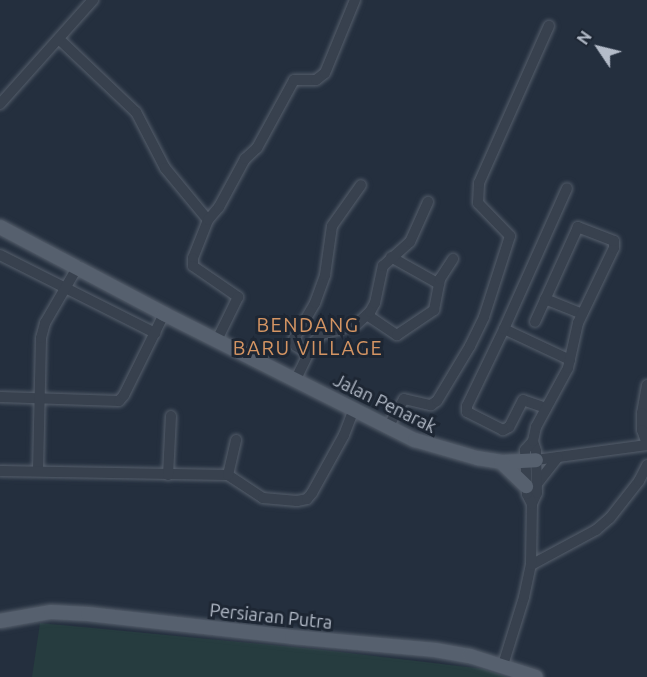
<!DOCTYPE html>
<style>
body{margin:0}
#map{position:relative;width:647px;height:677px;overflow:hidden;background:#242f3e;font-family:Ubuntu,sans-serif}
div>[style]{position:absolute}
.green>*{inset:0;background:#263c3f}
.roads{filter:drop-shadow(0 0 2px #565f6c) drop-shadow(0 0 2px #565f6c)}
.minor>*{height:10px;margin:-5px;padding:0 5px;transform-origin:5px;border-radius:5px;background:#38414e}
.major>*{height:14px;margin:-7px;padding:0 7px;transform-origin:7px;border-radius:7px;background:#56606e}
span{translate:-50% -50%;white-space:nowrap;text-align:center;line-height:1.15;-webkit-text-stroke:6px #1d2633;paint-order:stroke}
.street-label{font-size:18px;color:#b4bcc9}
.neighbourhood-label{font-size:20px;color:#d59563;letter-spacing:1.5px}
.north{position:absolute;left:569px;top:18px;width:60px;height:60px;-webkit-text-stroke:4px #1d2633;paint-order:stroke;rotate:305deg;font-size:16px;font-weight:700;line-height:24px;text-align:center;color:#b4bcc9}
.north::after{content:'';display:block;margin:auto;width:21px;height:27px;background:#b4bcc9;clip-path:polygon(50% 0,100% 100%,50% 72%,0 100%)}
</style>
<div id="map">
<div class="green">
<div style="clip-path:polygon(40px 623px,315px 649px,484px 669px,507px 677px,32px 677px)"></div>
</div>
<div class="roads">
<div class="minor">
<div style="left:60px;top:40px;width:105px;rotate:43.5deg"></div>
<div style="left:136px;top:112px;width:63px;rotate:62.6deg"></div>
<div style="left:165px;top:168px;width:67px;rotate:50.4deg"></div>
<div style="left:208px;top:220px;width:41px;rotate:111.5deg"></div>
<div style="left:193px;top:258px;width:8px;rotate:90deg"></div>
<div style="left:193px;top:266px;width:55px;rotate:34.6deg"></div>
<div style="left:238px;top:297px;width:48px;rotate:116deg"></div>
<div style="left:0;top:104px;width:140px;rotate:-48.2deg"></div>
<div style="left:208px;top:220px;width:17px;rotate:-50deg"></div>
<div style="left:219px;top:207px;width:55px;rotate:-61.6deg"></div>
<div style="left:245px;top:159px;width:16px;rotate:-43deg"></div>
<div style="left:257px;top:148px;width:77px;rotate:-61.4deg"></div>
<div style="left:294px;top:80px;width:22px"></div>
<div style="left:316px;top:80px;width:11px;rotate:-38deg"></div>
<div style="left:325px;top:73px;width:79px;rotate:-67.7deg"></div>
<div style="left:0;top:255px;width:174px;rotate:26.7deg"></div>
<div style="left:391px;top:257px;width:55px;rotate:29.4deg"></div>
<div style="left:545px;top:299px;width:40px;rotate:22deg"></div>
<div style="left:367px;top:315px;width:36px;rotate:34deg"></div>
<div style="left:397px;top:335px;width:45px;rotate:-34deg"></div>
<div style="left:434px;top:310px;width:32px;rotate:-79deg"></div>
<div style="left:440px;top:279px;width:24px;rotate:-57deg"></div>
<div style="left:504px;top:329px;width:73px;rotate:25.2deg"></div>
<div style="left:307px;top:353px;width:13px;rotate:-148deg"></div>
<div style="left:296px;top:346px;width:7px;rotate:-106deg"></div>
<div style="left:294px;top:339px;width:42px;rotate:-59.7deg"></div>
<div style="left:315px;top:303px;width:30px;rotate:-70deg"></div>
<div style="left:325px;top:275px;width:49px;rotate:-81.9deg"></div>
<div style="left:332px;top:226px;width:50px;rotate:-54.7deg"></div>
<div style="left:296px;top:379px;width:41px;rotate:-64.1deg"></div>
<div style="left:314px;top:342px;width:11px;rotate:-45deg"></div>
<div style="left:322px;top:334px;width:36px;rotate:-16deg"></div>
<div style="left:357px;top:324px;width:18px;rotate:-43deg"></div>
<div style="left:370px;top:312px;width:10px;rotate:-61deg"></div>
<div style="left:375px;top:303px;width:38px;rotate:-78deg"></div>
<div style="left:383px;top:266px;width:36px;rotate:-42deg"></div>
<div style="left:410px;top:242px;width:44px;rotate:-65.8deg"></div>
<div style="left:647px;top:385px;width:28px;rotate:100deg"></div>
<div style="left:642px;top:413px;width:17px;rotate:90deg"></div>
<div style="left:642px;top:430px;width:15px;rotate:70deg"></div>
<div style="left:0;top:397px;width:119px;rotate:1.9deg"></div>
<div style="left:119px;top:401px;width:8px;rotate:-50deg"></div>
<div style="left:124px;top:395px;width:90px;rotate:-63.7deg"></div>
<div style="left:546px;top:408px;width:24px;rotate:-161deg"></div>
<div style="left:523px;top:400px;width:30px;rotate:117deg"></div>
<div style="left:509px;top:427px;width:7px;rotate:153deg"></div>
<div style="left:503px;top:430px;width:40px;rotate:-153.4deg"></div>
<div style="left:467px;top:412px;width:6px;rotate:-90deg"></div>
<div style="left:467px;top:406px;width:85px;rotate:-64.3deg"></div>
<div style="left:504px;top:329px;width:154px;rotate:-65.9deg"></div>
<div style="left:388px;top:427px;width:32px;rotate:-60deg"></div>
<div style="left:404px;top:399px;width:28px;rotate:13deg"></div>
<div style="left:431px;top:405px;width:7px;rotate:-34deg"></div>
<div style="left:437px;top:401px;width:64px;rotate:-59deg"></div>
<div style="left:470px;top:346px;width:32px;rotate:-64deg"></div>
<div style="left:484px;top:317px;width:85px;rotate:-72.2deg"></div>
<div style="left:510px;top:236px;width:46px;rotate:-134.1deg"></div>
<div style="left:478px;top:203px;width:20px;rotate:-87deg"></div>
<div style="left:479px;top:183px;width:172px;rotate:-66deg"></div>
<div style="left:536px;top:460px;width:112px;rotate:-7.7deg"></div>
<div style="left:38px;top:470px;width:132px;rotate:-88.7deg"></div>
<div style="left:41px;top:338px;width:16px;rotate:-75deg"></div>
<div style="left:45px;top:323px;width:66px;rotate:-59.9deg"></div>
<div style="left:0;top:471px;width:228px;rotate:1deg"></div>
<div style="left:228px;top:475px;width:42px;rotate:33.3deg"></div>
<div style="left:263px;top:498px;width:34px;rotate:5deg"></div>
<div style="left:297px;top:501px;width:10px;rotate:-11deg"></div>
<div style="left:307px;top:499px;width:8px;rotate:-50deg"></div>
<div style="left:312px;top:493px;width:66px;rotate:-61.1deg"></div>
<div style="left:344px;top:435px;width:28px;rotate:-69deg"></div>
<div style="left:168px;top:475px;width:59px;rotate:-87.1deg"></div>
<div style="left:228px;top:475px;width:36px;rotate:-77deg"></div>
<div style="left:537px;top:484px;width:34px;rotate:-52deg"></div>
<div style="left:532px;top:504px;width:12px;rotate:-66deg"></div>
<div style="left:537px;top:493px;width:42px;rotate:-91.4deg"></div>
<div style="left:536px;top:451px;width:10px;rotate:-107deg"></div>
<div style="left:531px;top:565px;width:74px;rotate:-28.3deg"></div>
<div style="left:596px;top:530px;width:18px;rotate:-41deg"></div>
<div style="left:610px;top:518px;width:47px;rotate:-51.9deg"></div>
<div style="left:639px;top:481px;width:18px;rotate:-63deg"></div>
<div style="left:503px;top:665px;width:71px;rotate:-72.8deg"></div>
<div style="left:524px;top:597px;width:33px;rotate:-78deg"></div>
<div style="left:531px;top:565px;width:61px;rotate:-89.1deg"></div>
<div style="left:532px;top:504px;width:11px;rotate:-117deg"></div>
<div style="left:527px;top:494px;width:44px;rotate:-92.6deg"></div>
<div style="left:525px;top:450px;width:12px;rotate:-48deg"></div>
<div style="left:533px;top:441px;width:14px;rotate:-78deg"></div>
<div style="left:536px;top:427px;width:67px;rotate:-61.5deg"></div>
<div style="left:568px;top:368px;width:46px;rotate:-77.5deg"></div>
<div style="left:578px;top:323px;width:83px;rotate:-64.4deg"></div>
<div style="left:614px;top:248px;width:7px;rotate:-90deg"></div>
<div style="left:614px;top:241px;width:39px;rotate:-159deg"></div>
<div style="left:578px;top:227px;width:104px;rotate:114.4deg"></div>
</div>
<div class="major">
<div style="left:0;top:227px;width:186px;rotate:27.9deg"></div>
<div style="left:164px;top:314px;width:281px;rotate:26.7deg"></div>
<div style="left:415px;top:440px;width:65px;rotate:16.2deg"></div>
<div style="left:477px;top:458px;width:24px;rotate:9deg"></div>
<div style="left:501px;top:462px;width:35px;rotate:-3deg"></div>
<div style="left:501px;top:462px;width:35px;rotate:44deg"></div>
<div style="left:0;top:621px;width:52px;rotate:-10deg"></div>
<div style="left:51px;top:612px;width:37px;rotate:3deg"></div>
<div style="left:88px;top:614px;width:205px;rotate:6.4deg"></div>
<div style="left:292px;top:637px;width:144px;rotate:5.2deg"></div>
<div style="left:435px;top:650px;width:36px;rotate:10deg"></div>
<div style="left:470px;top:656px;width:69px;rotate:17.7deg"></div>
</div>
</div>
<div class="street-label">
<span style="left:385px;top:403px;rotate:26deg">Jalan Penarak</span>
<span style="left:271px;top:616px;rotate:6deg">Persiaran Putra</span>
</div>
<div class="neighbourhood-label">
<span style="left:308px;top:336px">BENDANG<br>BARU VILLAGE</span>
</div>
<div class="north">N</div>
</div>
